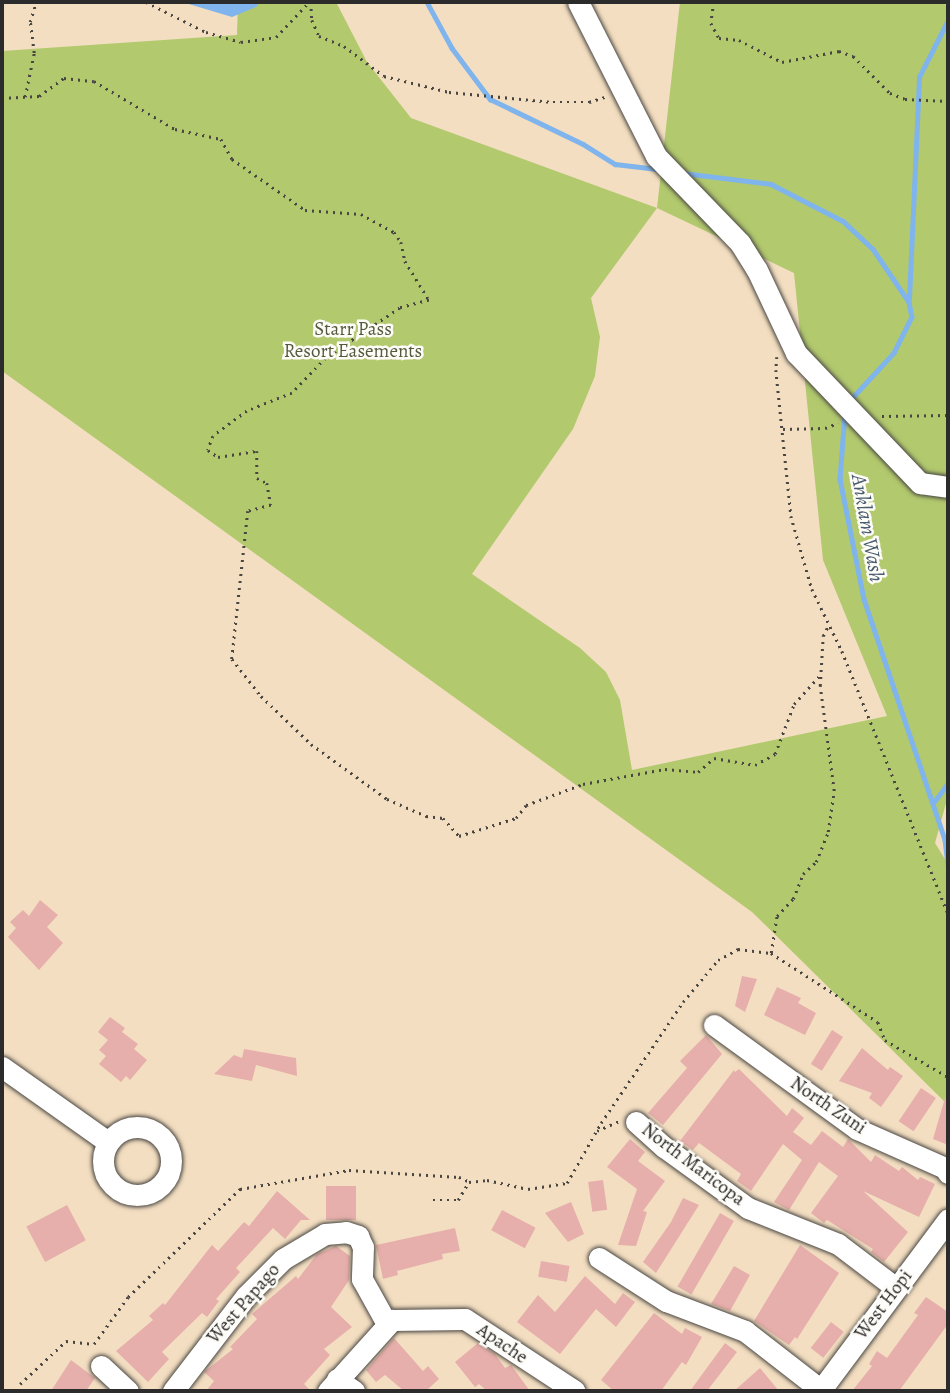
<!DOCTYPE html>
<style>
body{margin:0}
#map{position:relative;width:950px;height:1393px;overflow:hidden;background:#f3dec1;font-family:Alegreya,serif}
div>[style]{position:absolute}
.green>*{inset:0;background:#b2c96e}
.water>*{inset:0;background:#7fb4ed}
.stream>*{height:4.5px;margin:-2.25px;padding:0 2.25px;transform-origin:2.25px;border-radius:2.25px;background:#7fb4ed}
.building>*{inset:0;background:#e7afab;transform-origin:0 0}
.path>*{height:2.5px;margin-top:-1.25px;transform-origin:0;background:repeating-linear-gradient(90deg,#494642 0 2px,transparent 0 7px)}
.roads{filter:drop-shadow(0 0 2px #494642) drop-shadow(0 0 2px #494642)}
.minor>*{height:21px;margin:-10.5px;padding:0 10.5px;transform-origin:10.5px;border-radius:10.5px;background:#fff}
.minor>.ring{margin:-10.5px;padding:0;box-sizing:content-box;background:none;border:21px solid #fff;border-radius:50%}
span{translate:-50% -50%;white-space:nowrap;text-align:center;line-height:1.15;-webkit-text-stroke:5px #fdfcf7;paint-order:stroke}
.park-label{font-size:19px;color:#545a3f}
.street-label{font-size:19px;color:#2b2b2b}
.water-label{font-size:21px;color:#485b6f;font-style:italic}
.frame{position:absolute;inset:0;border:4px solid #2b2b2b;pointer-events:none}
</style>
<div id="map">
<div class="green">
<div style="clip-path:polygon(evenodd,238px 2px,336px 2px,367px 62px,411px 118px,657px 208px,680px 2px,944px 2px,948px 9px,948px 796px,935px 843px,948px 864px,948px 1105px,752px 912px,2px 371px,2px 51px,237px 35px,238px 2px,657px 208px,794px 273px,823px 560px,887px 716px,632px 770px,620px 700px,606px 672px,580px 648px,472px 574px,573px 429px,595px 376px,600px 337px,591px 298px,657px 208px)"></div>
</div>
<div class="water">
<div style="clip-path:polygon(182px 2px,260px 2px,256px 7px,232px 17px)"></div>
</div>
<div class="stream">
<div style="left:427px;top:2px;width:52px;rotate:61.5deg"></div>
<div style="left:452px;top:48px;width:64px;rotate:53.3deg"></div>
<div style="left:490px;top:99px;width:103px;rotate:25.8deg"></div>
<div style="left:583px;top:144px;width:38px;rotate:32deg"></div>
<div style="left:615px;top:164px;width:42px;rotate:6.8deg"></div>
<div style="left:683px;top:173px;width:89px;rotate:7.1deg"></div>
<div style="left:771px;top:184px;width:81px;rotate:27.2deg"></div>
<div style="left:843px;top:221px;width:41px;rotate:43deg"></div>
<div style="left:873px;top:249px;width:64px;rotate:55.8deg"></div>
<div style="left:909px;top:302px;width:15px;rotate:79deg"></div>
<div style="left:912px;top:317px;width:40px;rotate:116.6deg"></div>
<div style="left:894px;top:353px;width:67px;rotate:132.6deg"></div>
<div style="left:909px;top:299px;width:222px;rotate:-87.4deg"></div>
<div style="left:919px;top:77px;width:64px;rotate:-63deg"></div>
<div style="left:845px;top:413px;width:66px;rotate:94.3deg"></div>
<div style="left:840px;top:479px;width:122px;rotate:78.7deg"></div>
<div style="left:864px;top:599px;width:254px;rotate:71.4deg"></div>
<div style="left:945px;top:840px;width:26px;rotate:83deg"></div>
<div style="left:933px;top:803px;width:25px;rotate:-53deg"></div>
</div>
<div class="building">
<div style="clip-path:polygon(40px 900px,58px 915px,47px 927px,63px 943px,39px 970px,8px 937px,16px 928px,10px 922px,23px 910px,29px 916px)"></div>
<div style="clip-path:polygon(742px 976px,757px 979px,745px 1012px,735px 1006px)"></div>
<div style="clip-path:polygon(777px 987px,801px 998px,798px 1003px,816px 1013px,805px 1035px,764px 1015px)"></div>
<div style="clip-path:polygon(110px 1017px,125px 1028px,122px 1032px,138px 1044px,134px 1049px,147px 1060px,130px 1080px,126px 1076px,121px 1082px,99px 1064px,106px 1056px,99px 1050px,108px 1040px,98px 1032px)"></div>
<div style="left:832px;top:1030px;width:13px;height:40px;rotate:32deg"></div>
<div style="clip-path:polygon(706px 1035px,722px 1054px,663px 1125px,648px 1113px,687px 1068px,680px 1061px)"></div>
<div style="clip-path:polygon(862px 1048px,888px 1070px,890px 1067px,903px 1076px,881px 1107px,869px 1098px,872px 1093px,839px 1081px)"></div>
<div style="clip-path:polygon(244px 1049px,296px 1058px,297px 1076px,256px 1065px,252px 1081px,214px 1074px,234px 1055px,242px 1058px)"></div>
<div style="clip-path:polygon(739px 1069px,787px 1116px,792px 1108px,804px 1118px,793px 1132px,811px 1145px,822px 1131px,843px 1147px,848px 1139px,871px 1162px,875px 1155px,899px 1171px,902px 1167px,918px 1180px,920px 1177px,935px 1184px,919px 1217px,863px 1191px,908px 1232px,884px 1262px,871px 1252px,873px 1249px,827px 1220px,824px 1223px,811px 1213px,838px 1176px,819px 1162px,789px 1210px,774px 1202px,802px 1160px,783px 1144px,751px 1191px,737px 1181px,741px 1174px,699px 1143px,693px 1150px,680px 1141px,734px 1070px,735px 1072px)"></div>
<div style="left:921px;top:1088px;width:18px;height:40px;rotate:34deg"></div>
<div style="clip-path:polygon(945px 1098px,948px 1098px,948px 1145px,933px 1139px)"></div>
<div style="clip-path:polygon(630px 1139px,645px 1152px,638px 1161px,665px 1181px,643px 1211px,647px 1212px,636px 1246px,618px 1245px,637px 1189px,607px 1167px)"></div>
<div style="left:603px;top:1180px;width:30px;height:15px;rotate:82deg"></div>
<div style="left:326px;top:1186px;width:30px;height:34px"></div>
<div style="clip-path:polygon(277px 1191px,310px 1220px,301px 1220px,285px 1239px,273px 1228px,236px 1268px,240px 1272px,216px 1299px,219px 1301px,207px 1317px,202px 1313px,162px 1352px,169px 1359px,148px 1382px,116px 1351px,153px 1320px,149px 1316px,163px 1303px,165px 1305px,212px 1245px,218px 1251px,244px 1222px,249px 1226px)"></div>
<div style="clip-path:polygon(683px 1198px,699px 1205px,656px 1273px,643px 1262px,671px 1222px)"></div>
<div style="clip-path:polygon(571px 1202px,584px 1234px,568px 1242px,545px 1213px)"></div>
<div style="left:67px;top:1205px;width:40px;height:46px;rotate:62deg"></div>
<div style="left:502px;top:1210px;width:38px;height:23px;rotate:28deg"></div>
<div style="left:720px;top:1213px;width:16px;height:85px;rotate:30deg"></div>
<div style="clip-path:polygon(455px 1228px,460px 1251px,442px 1254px,443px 1259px,397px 1271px,398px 1275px,383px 1279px,376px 1245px)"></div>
<div style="clip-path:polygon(800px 1245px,839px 1273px,797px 1339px,795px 1337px,789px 1345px,754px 1321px)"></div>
<div style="clip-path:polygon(336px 1246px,350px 1256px,349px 1280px,331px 1307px,352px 1327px,324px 1349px,330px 1355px,304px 1384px,311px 1391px,206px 1391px,214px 1381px,204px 1372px,233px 1349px,230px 1347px,257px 1319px,252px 1314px,296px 1276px,298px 1279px,317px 1254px)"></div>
<div style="left:541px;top:1261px;width:29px;height:16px;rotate:10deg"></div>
<div style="clip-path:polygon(734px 1266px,750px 1275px,730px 1311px,711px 1304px)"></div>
<div style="clip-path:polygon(585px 1276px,615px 1304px,623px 1293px,635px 1302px,616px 1327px,596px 1309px,560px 1354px,517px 1322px,538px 1295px,555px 1312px)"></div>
<div style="clip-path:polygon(926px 1297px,948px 1312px,948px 1324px,899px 1391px,852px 1391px,872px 1366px,869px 1364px,877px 1351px,887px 1358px,918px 1315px,914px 1313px)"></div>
<div style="clip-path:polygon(654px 1313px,682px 1334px,685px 1328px,702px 1337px,686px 1365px,682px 1362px,661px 1391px,614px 1391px,601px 1380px)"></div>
<div style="left:831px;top:1322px;width:16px;height:33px;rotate:38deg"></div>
<div style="clip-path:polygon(394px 1338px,423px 1371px,428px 1366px,439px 1379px,426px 1391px,404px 1391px,385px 1375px,376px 1382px,366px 1370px)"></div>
<div style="clip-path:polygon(478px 1343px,495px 1354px,505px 1368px,511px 1365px,530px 1391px,487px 1391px,479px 1384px,475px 1387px,455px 1362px)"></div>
<div style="clip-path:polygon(725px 1343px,737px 1352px,707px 1391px,690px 1391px)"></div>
<div style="clip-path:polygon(71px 1360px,95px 1378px,86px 1391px,51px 1391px)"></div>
<div style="clip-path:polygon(760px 1368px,779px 1391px,734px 1391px)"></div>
</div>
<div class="path">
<div style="left:146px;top:2px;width:67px;rotate:26.6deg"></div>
<div style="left:206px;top:32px;width:36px;rotate:16deg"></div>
<div style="left:241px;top:42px;width:35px;rotate:-8deg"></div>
<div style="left:276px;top:37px;width:48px;rotate:-46.7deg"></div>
<div style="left:311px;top:2px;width:18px;rotate:87deg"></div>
<div style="left:312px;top:20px;width:17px;rotate:66deg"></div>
<div style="left:319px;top:36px;width:27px;rotate:22deg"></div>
<div style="left:344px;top:46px;width:50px;rotate:36.9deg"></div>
<div style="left:384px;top:76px;width:67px;rotate:13.8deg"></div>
<div style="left:449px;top:92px;width:104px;rotate:5.5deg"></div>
<div style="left:553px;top:102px;width:36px"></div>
<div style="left:589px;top:102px;width:20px;rotate:-18deg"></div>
<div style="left:714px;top:2px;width:21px;rotate:98deg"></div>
<div style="left:711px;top:23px;width:17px;rotate:62deg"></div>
<div style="left:719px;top:38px;width:20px;rotate:6deg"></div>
<div style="left:739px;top:40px;width:48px;rotate:27.1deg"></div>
<div style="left:782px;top:62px;width:58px;rotate:-10.9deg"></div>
<div style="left:839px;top:51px;width:15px;rotate:20deg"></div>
<div style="left:853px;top:56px;width:52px;rotate:45deg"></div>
<div style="left:890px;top:93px;width:16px;rotate:22deg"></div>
<div style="left:905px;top:99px;width:43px;rotate:2.7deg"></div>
<div style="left:25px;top:97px;width:45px;rotate:-78.4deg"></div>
<div style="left:34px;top:53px;width:31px;rotate:-97deg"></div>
<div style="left:30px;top:22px;width:21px;rotate:-73deg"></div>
<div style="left:2px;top:98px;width:37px;rotate:-3deg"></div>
<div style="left:39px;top:96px;width:31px;rotate:-36deg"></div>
<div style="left:64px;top:78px;width:30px;rotate:6deg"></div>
<div style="left:94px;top:81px;width:94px;rotate:30.7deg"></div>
<div style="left:175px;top:129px;width:47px;rotate:12.3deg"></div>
<div style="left:221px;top:139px;width:23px;rotate:61deg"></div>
<div style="left:232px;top:159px;width:89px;rotate:34.9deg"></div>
<div style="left:305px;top:210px;width:56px;rotate:4.1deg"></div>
<div style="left:361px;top:214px;width:38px;rotate:29deg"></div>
<div style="left:394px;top:232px;width:12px;rotate:55deg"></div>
<div style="left:401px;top:242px;width:19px;rotate:78deg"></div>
<div style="left:405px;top:261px;width:46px;rotate:58.4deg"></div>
<div style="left:429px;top:300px;width:30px;rotate:165deg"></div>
<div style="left:400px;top:308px;width:89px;rotate:146deg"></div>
<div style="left:326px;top:358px;width:49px;rotate:134.2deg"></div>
<div style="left:292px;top:393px;width:48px;rotate:158.2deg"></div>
<div style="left:247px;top:411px;width:42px;rotate:143.7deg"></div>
<div style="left:213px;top:436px;width:15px;rotate:110deg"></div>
<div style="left:208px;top:450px;width:12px;rotate:35deg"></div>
<div style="left:218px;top:457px;width:39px;rotate:-9deg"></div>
<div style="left:257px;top:451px;width:27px;rotate:90deg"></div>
<div style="left:257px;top:478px;width:11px;rotate:27deg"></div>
<div style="left:267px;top:483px;width:22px;rotate:80deg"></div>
<div style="left:271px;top:505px;width:24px;rotate:165deg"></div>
<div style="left:248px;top:511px;width:149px;rotate:96.2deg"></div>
<div style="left:232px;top:659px;width:47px;rotate:51.9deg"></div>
<div style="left:261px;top:696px;width:69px;rotate:43.8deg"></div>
<div style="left:311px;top:744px;width:94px;rotate:35.9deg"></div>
<div style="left:387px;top:799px;width:43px;rotate:23.6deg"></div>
<div style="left:426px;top:816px;width:17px;rotate:7deg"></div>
<div style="left:443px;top:818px;width:24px;rotate:48deg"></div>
<div style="left:459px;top:836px;width:60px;rotate:-17.5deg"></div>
<div style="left:516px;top:818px;width:16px;rotate:-52deg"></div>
<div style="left:526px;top:805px;width:61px;rotate:-20.2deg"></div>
<div style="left:583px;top:784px;width:83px;rotate:-10.4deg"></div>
<div style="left:665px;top:769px;width:33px;rotate:5deg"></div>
<div style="left:698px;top:772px;width:21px;rotate:-41deg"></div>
<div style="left:714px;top:758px;width:42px;rotate:9.7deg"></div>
<div style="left:755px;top:765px;width:23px;rotate:-29deg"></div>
<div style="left:775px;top:754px;width:53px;rotate:-69.2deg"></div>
<div style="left:794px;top:704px;width:40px;rotate:-48deg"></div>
<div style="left:777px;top:357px;width:13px;rotate:94deg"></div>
<div style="left:776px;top:370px;width:147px;rotate:84.1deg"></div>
<div style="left:791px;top:516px;width:76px;rotate:74deg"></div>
<div style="left:812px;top:589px;width:69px;rotate:64.2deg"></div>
<div style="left:842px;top:651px;width:284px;rotate:68deg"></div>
<div style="left:882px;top:416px;width:66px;rotate:-0.9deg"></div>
<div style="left:783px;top:429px;width:42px;rotate:-1.4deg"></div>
<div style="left:825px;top:428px;width:14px;rotate:-21deg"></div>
<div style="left:771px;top:953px;width:127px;rotate:32.8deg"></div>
<div style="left:878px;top:1022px;width:19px;rotate:69deg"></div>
<div style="left:885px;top:1040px;width:73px;rotate:30.4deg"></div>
<div style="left:597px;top:1131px;width:24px;rotate:-24deg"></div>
<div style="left:433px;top:1200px;width:25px"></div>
<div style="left:458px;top:1200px;width:21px;rotate:-59deg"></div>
<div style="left:469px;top:1182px;width:18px;rotate:-6deg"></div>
<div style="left:487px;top:1180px;width:42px;rotate:12.4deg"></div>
<div style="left:528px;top:1189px;width:39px;rotate:-9deg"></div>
<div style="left:567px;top:1183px;width:69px;rotate:-60.5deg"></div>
<div style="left:601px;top:1123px;width:146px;rotate:-55.9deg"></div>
<div style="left:683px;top:1002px;width:55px;rotate:-50.2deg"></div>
<div style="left:718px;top:960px;width:23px;rotate:-29deg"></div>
<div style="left:738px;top:949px;width:33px;rotate:7deg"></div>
<div style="left:771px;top:953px;width:37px;rotate:-81deg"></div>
<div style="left:777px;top:916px;width:23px;rotate:-47deg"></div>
<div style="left:793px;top:899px;width:27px;rotate:-68deg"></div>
<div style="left:803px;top:874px;width:18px;rotate:-43deg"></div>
<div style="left:816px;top:862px;width:32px;rotate:-68deg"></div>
<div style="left:828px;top:832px;width:41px;rotate:-81.7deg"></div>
<div style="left:834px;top:791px;width:106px;rotate:-97.6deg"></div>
<div style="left:820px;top:686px;width:50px;rotate:-86.6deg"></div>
<div style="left:823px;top:636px;width:13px;rotate:-63deg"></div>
<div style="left:20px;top:1391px;width:7px;rotate:-90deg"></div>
<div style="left:20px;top:1384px;width:63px;rotate:-43.1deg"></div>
<div style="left:66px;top:1341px;width:28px;rotate:6deg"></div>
<div style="left:94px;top:1344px;width:58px;rotate:-54.1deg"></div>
<div style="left:128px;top:1297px;width:156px;rotate:-44deg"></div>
<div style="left:240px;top:1189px;width:111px;rotate:-9.9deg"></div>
<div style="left:349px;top:1170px;width:110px;rotate:3.6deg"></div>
<div style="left:459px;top:1177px;width:10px;rotate:24deg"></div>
</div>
<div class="roads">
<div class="minor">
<div style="left:578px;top:2px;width:173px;rotate:63.1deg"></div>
<div style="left:656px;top:156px;width:121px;rotate:46deg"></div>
<div style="left:740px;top:243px;width:32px;rotate:58deg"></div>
<div style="left:757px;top:270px;width:92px;rotate:64.8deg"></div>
<div style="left:796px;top:353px;width:180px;rotate:46.4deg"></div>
<div style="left:920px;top:483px;width:28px;rotate:8deg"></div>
<div style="left:714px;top:1025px;width:177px;rotate:36deg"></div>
<div style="left:857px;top:1129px;width:96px;rotate:23.9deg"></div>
<div style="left:945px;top:1168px;width:6px;rotate:59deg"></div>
<div style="left:2px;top:1067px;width:130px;rotate:35.3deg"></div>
<div style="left:636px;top:1122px;width:38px;rotate:42deg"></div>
<div style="left:664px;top:1147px;width:104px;rotate:36deg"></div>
<div style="left:748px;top:1208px;width:97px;rotate:21.8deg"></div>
<div style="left:838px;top:1244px;width:73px;rotate:37.2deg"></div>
<div class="ring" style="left:103px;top:1127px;width:47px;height:47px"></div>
<div style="left:599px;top:1258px;width:80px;rotate:32.7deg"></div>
<div style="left:666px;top:1301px;width:85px;rotate:20.8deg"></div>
<div style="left:745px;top:1331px;width:96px;rotate:37.8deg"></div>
<div style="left:101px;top:1366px;width:37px;rotate:43deg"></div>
<div style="left:337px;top:1379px;width:21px;rotate:35deg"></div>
<div style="left:173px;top:1391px;width:120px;rotate:-52.5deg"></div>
<div style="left:246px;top:1296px;width:52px;rotate:-45deg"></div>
<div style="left:283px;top:1259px;width:49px;rotate:-30.8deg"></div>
<div style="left:325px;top:1234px;width:21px;rotate:-5deg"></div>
<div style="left:346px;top:1232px;width:13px;rotate:18deg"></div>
<div style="left:358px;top:1236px;width:12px;rotate:66deg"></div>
<div style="left:363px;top:1247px;width:32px;rotate:92deg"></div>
<div style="left:362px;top:1279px;width:51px;rotate:60.9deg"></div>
<div style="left:328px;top:1391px;width:96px;rotate:-48deg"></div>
<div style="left:392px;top:1320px;width:73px;rotate:-0.8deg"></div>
<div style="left:465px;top:1319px;width:131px;rotate:33.2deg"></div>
<div style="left:820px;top:1391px;width:214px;rotate:-53.3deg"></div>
</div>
</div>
<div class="park-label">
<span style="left:353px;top:341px">Starr Pass<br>Resort Easements</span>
</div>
<div class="street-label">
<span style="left:828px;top:1106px;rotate:34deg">North Zuni</span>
<span style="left:693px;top:1165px;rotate:37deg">North Maricopa</span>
<span style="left:244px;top:1304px;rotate:-49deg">West Papago</span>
<span style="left:884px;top:1305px;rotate:-53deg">West Hopi</span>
<span style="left:502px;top:1344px;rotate:34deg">Apache</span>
</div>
<div class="water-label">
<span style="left:868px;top:528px;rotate:80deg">Anklam Wash</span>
</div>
<div class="frame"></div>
</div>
